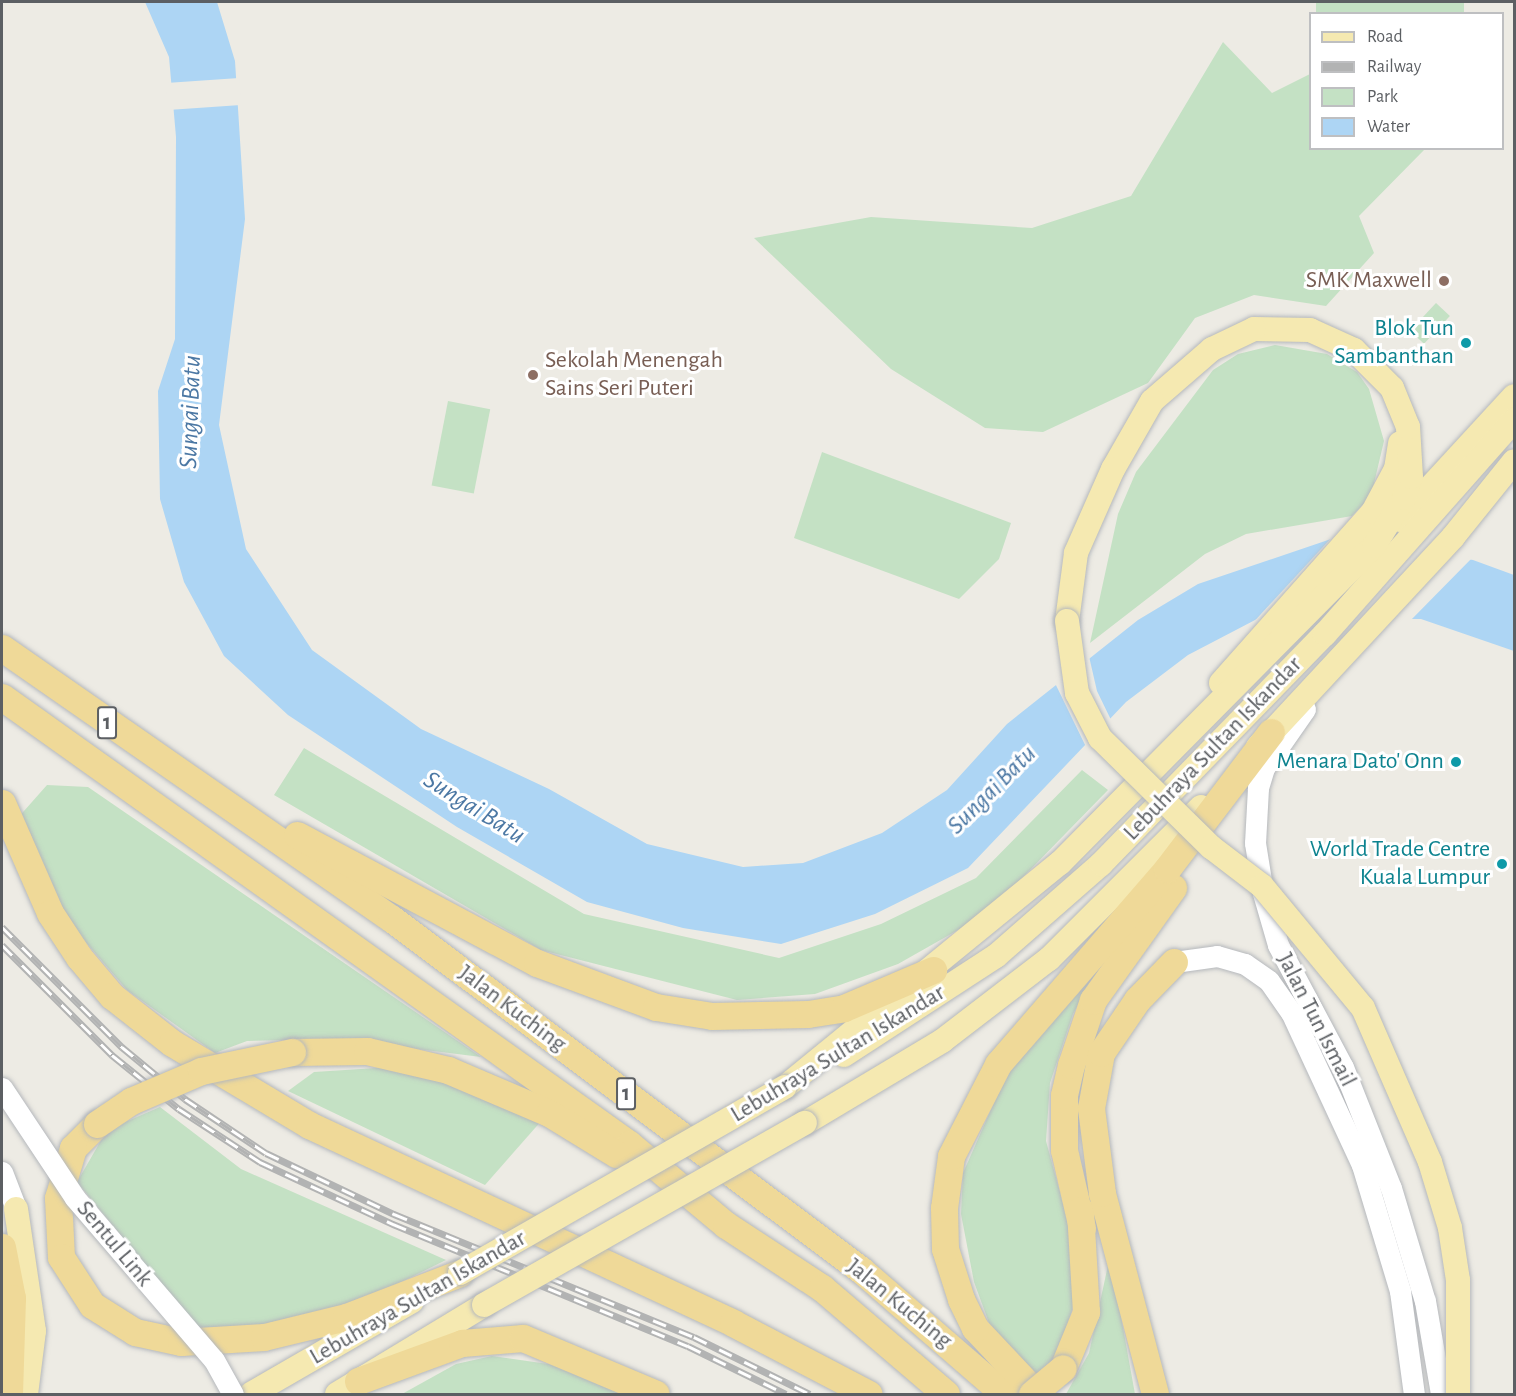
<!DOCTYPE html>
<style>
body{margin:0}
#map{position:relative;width:1516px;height:1396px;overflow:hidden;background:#edebe4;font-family:"Alegreya Sans",sans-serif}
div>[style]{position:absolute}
.green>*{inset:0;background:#c4e1c4;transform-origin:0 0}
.water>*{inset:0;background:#add5f4}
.pier>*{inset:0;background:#edebe4;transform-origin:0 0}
.roads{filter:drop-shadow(0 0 2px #b5b8bc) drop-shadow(0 0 2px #b5b8bc)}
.secondary>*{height:21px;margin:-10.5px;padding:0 10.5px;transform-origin:10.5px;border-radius:10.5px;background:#fff}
.primary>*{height:24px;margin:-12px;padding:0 12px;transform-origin:12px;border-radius:12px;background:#f5e9b1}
.highway>*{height:27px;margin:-13.5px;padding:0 13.5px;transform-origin:13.5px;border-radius:13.5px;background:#efd998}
.rail>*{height:7px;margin-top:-3.5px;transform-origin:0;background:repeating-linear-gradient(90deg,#fff 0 14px,#b2b3b3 0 28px);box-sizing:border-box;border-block:2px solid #b2b3b3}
.bridges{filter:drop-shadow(0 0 2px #b5b8bc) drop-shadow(0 0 2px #b5b8bc)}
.secondary-bridge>*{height:21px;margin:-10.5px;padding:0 10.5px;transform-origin:10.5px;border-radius:10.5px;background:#fff}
.primary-bridge>*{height:24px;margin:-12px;padding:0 12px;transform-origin:12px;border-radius:12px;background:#f5e9b1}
.highway-bridge>*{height:27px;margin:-13.5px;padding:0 13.5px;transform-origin:13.5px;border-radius:13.5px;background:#efd998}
.dots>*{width:16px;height:16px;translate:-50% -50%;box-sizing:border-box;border:3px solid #fff;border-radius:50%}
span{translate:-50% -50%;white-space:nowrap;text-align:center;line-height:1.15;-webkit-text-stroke:6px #fff;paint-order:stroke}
.shield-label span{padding:2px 4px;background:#fff;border:2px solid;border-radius:4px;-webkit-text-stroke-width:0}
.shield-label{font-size:22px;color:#5c5f63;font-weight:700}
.education-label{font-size:24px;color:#785e54}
.right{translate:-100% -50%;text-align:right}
.left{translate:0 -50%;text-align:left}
.culture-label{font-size:24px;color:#0d838f}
.street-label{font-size:24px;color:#5c5f63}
.water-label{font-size:26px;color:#4c78a4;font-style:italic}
.frame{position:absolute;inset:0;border:3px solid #5c5f63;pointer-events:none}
.legend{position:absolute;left:1309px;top:12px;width:195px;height:138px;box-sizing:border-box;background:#fff;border:2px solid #bebfc1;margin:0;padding:8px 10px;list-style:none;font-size:18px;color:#5c5f63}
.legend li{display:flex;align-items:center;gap:12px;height:30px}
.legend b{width:30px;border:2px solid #bebfc1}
</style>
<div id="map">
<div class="green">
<div style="left:1316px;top:2px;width:148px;height:11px"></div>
<div style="clip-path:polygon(1223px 42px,1272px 93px,1310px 74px,1310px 148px,1425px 149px,1359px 216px,1374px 253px,1326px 306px,1254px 295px,1195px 318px,1148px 383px,1043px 432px,985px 428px,891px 369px,754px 238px,871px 217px,1032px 228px,1131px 196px)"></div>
<div style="left:1436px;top:303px;width:19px;height:38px;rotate:43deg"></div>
<div style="clip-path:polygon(1275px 345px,1327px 354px,1357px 372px,1369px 389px,1384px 441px,1371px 496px,1352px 516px,1246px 534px,1205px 554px,1090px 643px,1118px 514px,1136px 472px,1213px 370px,1238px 354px)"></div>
<div style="left:448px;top:401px;width:43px;height:86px;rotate:11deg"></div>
<div style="clip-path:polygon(822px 452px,1011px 523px,999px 559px,959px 599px,794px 538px)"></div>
<div style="clip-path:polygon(304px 748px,584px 914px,779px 958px,881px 924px,976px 878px,1082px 770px,1108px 790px,988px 913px,898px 964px,815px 994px,737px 1000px,541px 950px,274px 795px)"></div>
<div style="clip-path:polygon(47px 785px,88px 787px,481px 1057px,338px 1039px,247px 1041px,215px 1053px,127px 990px,71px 925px,16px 820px)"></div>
<div style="clip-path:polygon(1106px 953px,1073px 1014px,1050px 1083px,1046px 1141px,1077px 1255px,1074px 1303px,1060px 1350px,1040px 1382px,992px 1331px,974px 1282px,961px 1214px,963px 1173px,1008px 1071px)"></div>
<div style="clip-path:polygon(392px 1067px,467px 1088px,543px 1119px,485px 1185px,288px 1091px,314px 1072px)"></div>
<div style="clip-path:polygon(160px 1107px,241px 1169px,446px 1260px,373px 1296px,269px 1326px,197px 1328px,77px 1182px,107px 1130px)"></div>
<div style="clip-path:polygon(1110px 1256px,1135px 1394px,1066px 1394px,1089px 1353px)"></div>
<div style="clip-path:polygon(492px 1356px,555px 1365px,622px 1394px,402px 1394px,456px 1364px)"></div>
</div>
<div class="water">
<div style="clip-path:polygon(145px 2px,217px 2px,235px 61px,245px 219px,219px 425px,246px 549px,312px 650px,421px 729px,549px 789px,647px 844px,743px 867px,803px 863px,882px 833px,947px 790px,1007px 724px,1138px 620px,1198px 584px,1334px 538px,1473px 560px,1514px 575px,1514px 651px,1421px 619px,1257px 619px,1188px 655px,1126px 702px,968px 868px,875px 914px,781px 944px,683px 928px,587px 902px,457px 827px,288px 715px,224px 656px,184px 582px,160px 499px,158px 391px,175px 339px,176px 137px,169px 57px)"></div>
</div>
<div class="pier">
<div style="left:239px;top:78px;width:27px;height:73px;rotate:86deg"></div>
<div style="clip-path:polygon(1334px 535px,1473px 557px,1409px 622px,1258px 622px,1249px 627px)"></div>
<div style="clip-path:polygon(1088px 652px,1097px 691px,1112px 722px,1088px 751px,1053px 679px)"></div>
</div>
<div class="roads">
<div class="secondary">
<div style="left:1305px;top:709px;width:72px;rotate:124.8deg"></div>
<div style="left:1264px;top:768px;width:21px;rotate:107deg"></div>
<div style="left:1258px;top:788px;width:55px;rotate:93.1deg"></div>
<div style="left:1255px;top:843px;width:51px;rotate:80.9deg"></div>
<div style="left:1263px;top:893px;width:54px;rotate:73.9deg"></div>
<div style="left:1278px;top:945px;width:138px;rotate:62deg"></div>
<div style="left:1343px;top:1067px;width:130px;rotate:68.4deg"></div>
<div style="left:1391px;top:1188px;width:118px;rotate:73.3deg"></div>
<div style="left:1425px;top:1301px;width:94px;rotate:80.2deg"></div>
<div style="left:1174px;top:962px;width:43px;rotate:-7.9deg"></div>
<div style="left:1217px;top:956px;width:29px;rotate:16deg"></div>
<div style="left:1245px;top:964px;width:29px;rotate:35deg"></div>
<div style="left:1269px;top:981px;width:38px;rotate:55deg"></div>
<div style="left:1291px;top:1012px;width:169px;rotate:65.1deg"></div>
<div style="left:1362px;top:1165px;width:132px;rotate:73.2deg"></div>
<div style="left:1400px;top:1291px;width:104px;rotate:82.3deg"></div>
<div style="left:2px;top:1172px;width:40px;rotate:69deg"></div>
</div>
<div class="primary">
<div style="left:1400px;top:520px;width:168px;rotate:-47.4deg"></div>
<div style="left:1221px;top:683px;width:229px;rotate:-48.4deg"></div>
<div style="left:1373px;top:512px;width:49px;rotate:-61.9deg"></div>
<div style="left:1396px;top:469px;width:26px;rotate:-81deg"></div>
<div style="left:1258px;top:747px;width:287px;rotate:-47.1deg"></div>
<div style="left:1453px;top:537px;width:97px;rotate:-51.2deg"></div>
<div style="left:844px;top:1055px;width:181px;rotate:-33.1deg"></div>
<div style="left:996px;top:956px;width:140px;rotate:-41.2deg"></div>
<div style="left:1101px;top:864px;width:321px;rotate:-45.8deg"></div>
<div style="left:1325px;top:634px;width:286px;rotate:-48.5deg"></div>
<div style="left:785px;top:1087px;width:355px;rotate:-39.2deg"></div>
<div style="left:1060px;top:863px;width:446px;rotate:-45.3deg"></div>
<div style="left:1374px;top:546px;width:57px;rotate:-58deg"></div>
<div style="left:1404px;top:498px;width:22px;rotate:-72deg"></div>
<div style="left:1411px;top:477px;width:50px;rotate:-93.4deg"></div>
<div style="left:1408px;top:427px;width:42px;rotate:-112.3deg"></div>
<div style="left:1392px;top:388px;width:54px;rotate:-135deg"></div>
<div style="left:1354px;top:350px;width:48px;rotate:-155.6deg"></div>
<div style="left:1310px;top:330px;width:56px;rotate:-179deg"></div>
<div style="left:1254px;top:329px;width:47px;rotate:154.5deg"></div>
<div style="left:1212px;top:349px;width:79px;rotate:139.1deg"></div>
<div style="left:1152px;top:401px;width:78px;rotate:119.8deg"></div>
<div style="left:1113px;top:469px;width:92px;rotate:113.8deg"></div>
<div style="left:1076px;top:553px;width:69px;rotate:97.5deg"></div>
<div style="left:805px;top:1123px;width:160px;rotate:-30.9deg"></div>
<div style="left:942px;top:1041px;width:135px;rotate:-37.5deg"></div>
<div style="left:1049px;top:959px;width:215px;rotate:-45deg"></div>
<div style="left:16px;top:1209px;width:123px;rotate:81.6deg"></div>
<div style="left:34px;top:1331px;width:64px;rotate:97.2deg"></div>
<div style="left:251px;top:1394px;width:186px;rotate:-30deg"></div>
<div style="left:337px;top:1394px;width:172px;rotate:-31.2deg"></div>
</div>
<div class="highway">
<div style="left:2px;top:648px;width:475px;rotate:34.8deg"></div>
<div style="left:392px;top:919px;width:586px;rotate:36.81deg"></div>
<div style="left:861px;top:1270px;width:189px;rotate:40.9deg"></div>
<div style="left:2px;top:697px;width:770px;rotate:35.49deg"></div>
<div style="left:629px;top:1144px;width:126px;rotate:39.9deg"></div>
<div style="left:726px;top:1225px;width:115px;rotate:33.3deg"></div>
<div style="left:822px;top:1288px;width:163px;rotate:40.5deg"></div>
<div style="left:2px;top:803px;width:120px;rotate:66.4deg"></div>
<div style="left:50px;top:913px;width:53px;rotate:56.6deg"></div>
<div style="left:79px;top:957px;width:51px;rotate:49.8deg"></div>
<div style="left:112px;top:996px;width:76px;rotate:38.1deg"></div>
<div style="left:172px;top:1043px;width:160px;rotate:30.9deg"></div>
<div style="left:309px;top:1125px;width:468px;rotate:25deg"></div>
<div style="left:733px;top:1323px;width:153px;rotate:27.6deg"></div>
<div style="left:297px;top:835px;width:272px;rotate:28.1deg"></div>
<div style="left:537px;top:963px;width:127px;rotate:20.3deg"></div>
<div style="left:656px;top:1007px;width:57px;rotate:9.1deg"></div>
<div style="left:712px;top:1016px;width:96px;rotate:-1.2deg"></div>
<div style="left:808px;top:1014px;width:36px;rotate:-9deg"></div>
<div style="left:844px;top:1008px;width:97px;rotate:-23.1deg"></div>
<div style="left:292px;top:1052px;width:75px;rotate:-0.8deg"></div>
<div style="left:367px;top:1051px;width:83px;rotate:13.2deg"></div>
<div style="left:448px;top:1070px;width:110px;rotate:23.1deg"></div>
<div style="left:549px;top:1113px;width:79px;rotate:31.5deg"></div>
<div style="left:97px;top:1124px;width:34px;rotate:135deg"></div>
<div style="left:73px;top:1148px;width:52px;rotate:106.7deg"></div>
<div style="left:58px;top:1198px;width:59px;rotate:87.1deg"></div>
<div style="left:61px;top:1257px;width:57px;rotate:57.1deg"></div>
<div style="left:92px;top:1305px;width:51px;rotate:32.1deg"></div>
<div style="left:135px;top:1332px;width:47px;rotate:12.3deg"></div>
<div style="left:181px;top:1342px;width:83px;rotate:-3.4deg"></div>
<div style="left:264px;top:1337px;width:84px;rotate:-13.7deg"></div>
<div style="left:346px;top:1317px;width:122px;rotate:-21.1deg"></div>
<div style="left:1082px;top:1228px;width:80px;rotate:-103deg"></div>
<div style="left:1064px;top:1150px;width:55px;rotate:-90deg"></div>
<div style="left:1064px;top:1095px;width:31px;rotate:-77deg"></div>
<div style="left:1071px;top:1065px;width:69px;rotate:-71.3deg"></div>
<div style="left:1093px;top:1000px;width:138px;rotate:-54.5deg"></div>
<div style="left:2px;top:1247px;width:52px;rotate:78.9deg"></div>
<div style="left:12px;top:1298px;width:96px;rotate:91.8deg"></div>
<div style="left:1063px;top:1368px;width:61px;rotate:-67.7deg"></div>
<div style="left:1086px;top:1312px;width:102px;rotate:-93.4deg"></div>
<div style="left:358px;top:1381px;width:111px;rotate:-20.1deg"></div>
<div style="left:462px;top:1343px;width:61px;rotate:-4.7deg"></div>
<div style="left:523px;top:1338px;width:144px;rotate:22.8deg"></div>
<div style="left:1037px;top:1394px;width:91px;rotate:-133.2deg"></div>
<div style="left:975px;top:1328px;width:32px;rotate:-116deg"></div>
<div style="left:961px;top:1299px;width:52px;rotate:-107.7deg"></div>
<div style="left:945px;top:1249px;width:41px;rotate:-91.4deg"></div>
<div style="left:944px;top:1208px;width:52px;rotate:-82.3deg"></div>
<div style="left:951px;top:1156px;width:103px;rotate:-62.9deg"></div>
<div style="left:998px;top:1064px;width:258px;rotate:-49.1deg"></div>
<div style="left:1167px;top:869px;width:172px;rotate:-52.8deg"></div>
<div style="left:1155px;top:1394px;width:208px;rotate:-104.8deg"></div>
<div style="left:1102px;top:1193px;width:86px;rotate:-97.4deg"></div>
<div style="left:1091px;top:1108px;width:56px;rotate:-79.7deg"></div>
<div style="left:1101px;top:1053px;width:64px;rotate:-55.8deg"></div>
<div style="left:1137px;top:1000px;width:53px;rotate:-45.8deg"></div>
</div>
</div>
<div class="rail">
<div style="left:2px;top:927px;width:170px;rotate:45deg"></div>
<div style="left:122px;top:1047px;width:82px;rotate:39.5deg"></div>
<div style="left:185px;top:1099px;width:97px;rotate:33.7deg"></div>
<div style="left:266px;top:1153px;width:142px;rotate:25.5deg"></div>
<div style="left:394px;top:1214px;width:324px;rotate:22.3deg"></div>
<div style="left:694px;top:1337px;width:129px;rotate:26.2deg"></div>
<div style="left:2px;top:945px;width:156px;rotate:45deg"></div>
<div style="left:112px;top:1055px;width:86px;rotate:38.9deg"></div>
<div style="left:179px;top:1109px;width:97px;rotate:33.2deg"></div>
<div style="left:260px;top:1162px;width:147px;rotate:25deg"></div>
<div style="left:393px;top:1224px;width:319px;rotate:22.5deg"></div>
<div style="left:688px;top:1346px;width:109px;rotate:26.1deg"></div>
</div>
<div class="bridges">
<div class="secondary-bridge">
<div style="left:2px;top:1088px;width:132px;rotate:56.4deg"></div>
<div style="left:75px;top:1198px;width:213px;rotate:49.4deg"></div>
<div style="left:214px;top:1360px;width:39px;rotate:61deg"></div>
</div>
<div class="primary-bridge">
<div style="left:1067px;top:621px;width:73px;rotate:82.1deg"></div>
<div style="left:1077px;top:693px;width:51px;rotate:62.9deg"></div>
<div style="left:1100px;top:738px;width:156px;rotate:44.5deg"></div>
<div style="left:1211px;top:847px;width:64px;rotate:37.4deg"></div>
<div style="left:1262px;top:886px;width:158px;rotate:50.4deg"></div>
<div style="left:1363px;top:1008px;width:168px;rotate:66.5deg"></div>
<div style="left:1430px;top:1162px;width:69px;rotate:73.1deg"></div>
<div style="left:1450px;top:1228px;width:53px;rotate:81.3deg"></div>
<div style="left:1458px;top:1280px;width:113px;rotate:90deg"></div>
<div style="left:460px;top:1273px;width:374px;rotate:-29.8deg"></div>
<div style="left:484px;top:1305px;width:369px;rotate:-29.6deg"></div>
</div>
<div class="highway-bridge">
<div style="left:97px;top:1124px;width:41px;rotate:-34.1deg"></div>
<div style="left:131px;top:1101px;width:76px;rotate:-23.2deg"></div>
<div style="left:201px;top:1071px;width:93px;rotate:-11.8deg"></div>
<div style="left:1032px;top:1394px;width:40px;rotate:-40deg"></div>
</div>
</div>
<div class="dots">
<div style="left:1444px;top:281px;background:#8d6e63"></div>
<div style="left:1466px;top:343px;background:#0f9aa8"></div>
<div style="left:533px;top:375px;background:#8d6e63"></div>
<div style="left:1456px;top:762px;background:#0f9aa8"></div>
<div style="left:1502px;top:864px;background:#0f9aa8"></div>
</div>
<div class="shield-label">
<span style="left:107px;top:723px">1</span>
<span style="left:626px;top:1094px">1</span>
</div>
<div class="education-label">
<span class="right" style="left:1432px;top:281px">SMK Maxwell</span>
<span class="left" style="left:545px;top:375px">Sekolah Menengah<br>Sains Seri Puteri</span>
</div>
<div class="culture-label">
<span class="right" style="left:1454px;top:343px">Blok Tun<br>Sambanthan</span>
<span class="right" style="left:1444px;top:762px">Menara Dato' Onn</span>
<span class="right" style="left:1490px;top:864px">World Trade Centre<br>Kuala Lumpur</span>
</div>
<div class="street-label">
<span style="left:1213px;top:749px;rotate:-46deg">Lebuhraya Sultan Iskandar</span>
<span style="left:512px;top:1009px;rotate:37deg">Jalan Kuching</span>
<span style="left:1316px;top:1020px;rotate:63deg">Jalan Tun Ismail</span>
<span style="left:838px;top:1054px;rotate:-31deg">Lebuhraya Sultan Iskandar</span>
<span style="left:114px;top:1244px;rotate:50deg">Sentul Link</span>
<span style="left:418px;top:1298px;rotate:-30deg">Lebuhraya Sultan Iskandar</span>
<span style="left:899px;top:1304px;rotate:39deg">Jalan Kuching</span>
</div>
<div class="water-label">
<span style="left:191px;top:412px;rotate:-88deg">Sungai Batu</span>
<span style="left:992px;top:790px;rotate:-45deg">Sungai Batu</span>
<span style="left:474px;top:808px;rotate:32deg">Sungai Batu</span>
</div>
<div class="frame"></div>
<ul class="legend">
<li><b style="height:8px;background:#f5e9b1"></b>Road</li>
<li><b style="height:8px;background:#b2b3b3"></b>Railway</li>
<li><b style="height:16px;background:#c4e1c4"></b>Park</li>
<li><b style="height:16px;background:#add5f4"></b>Water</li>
</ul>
</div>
